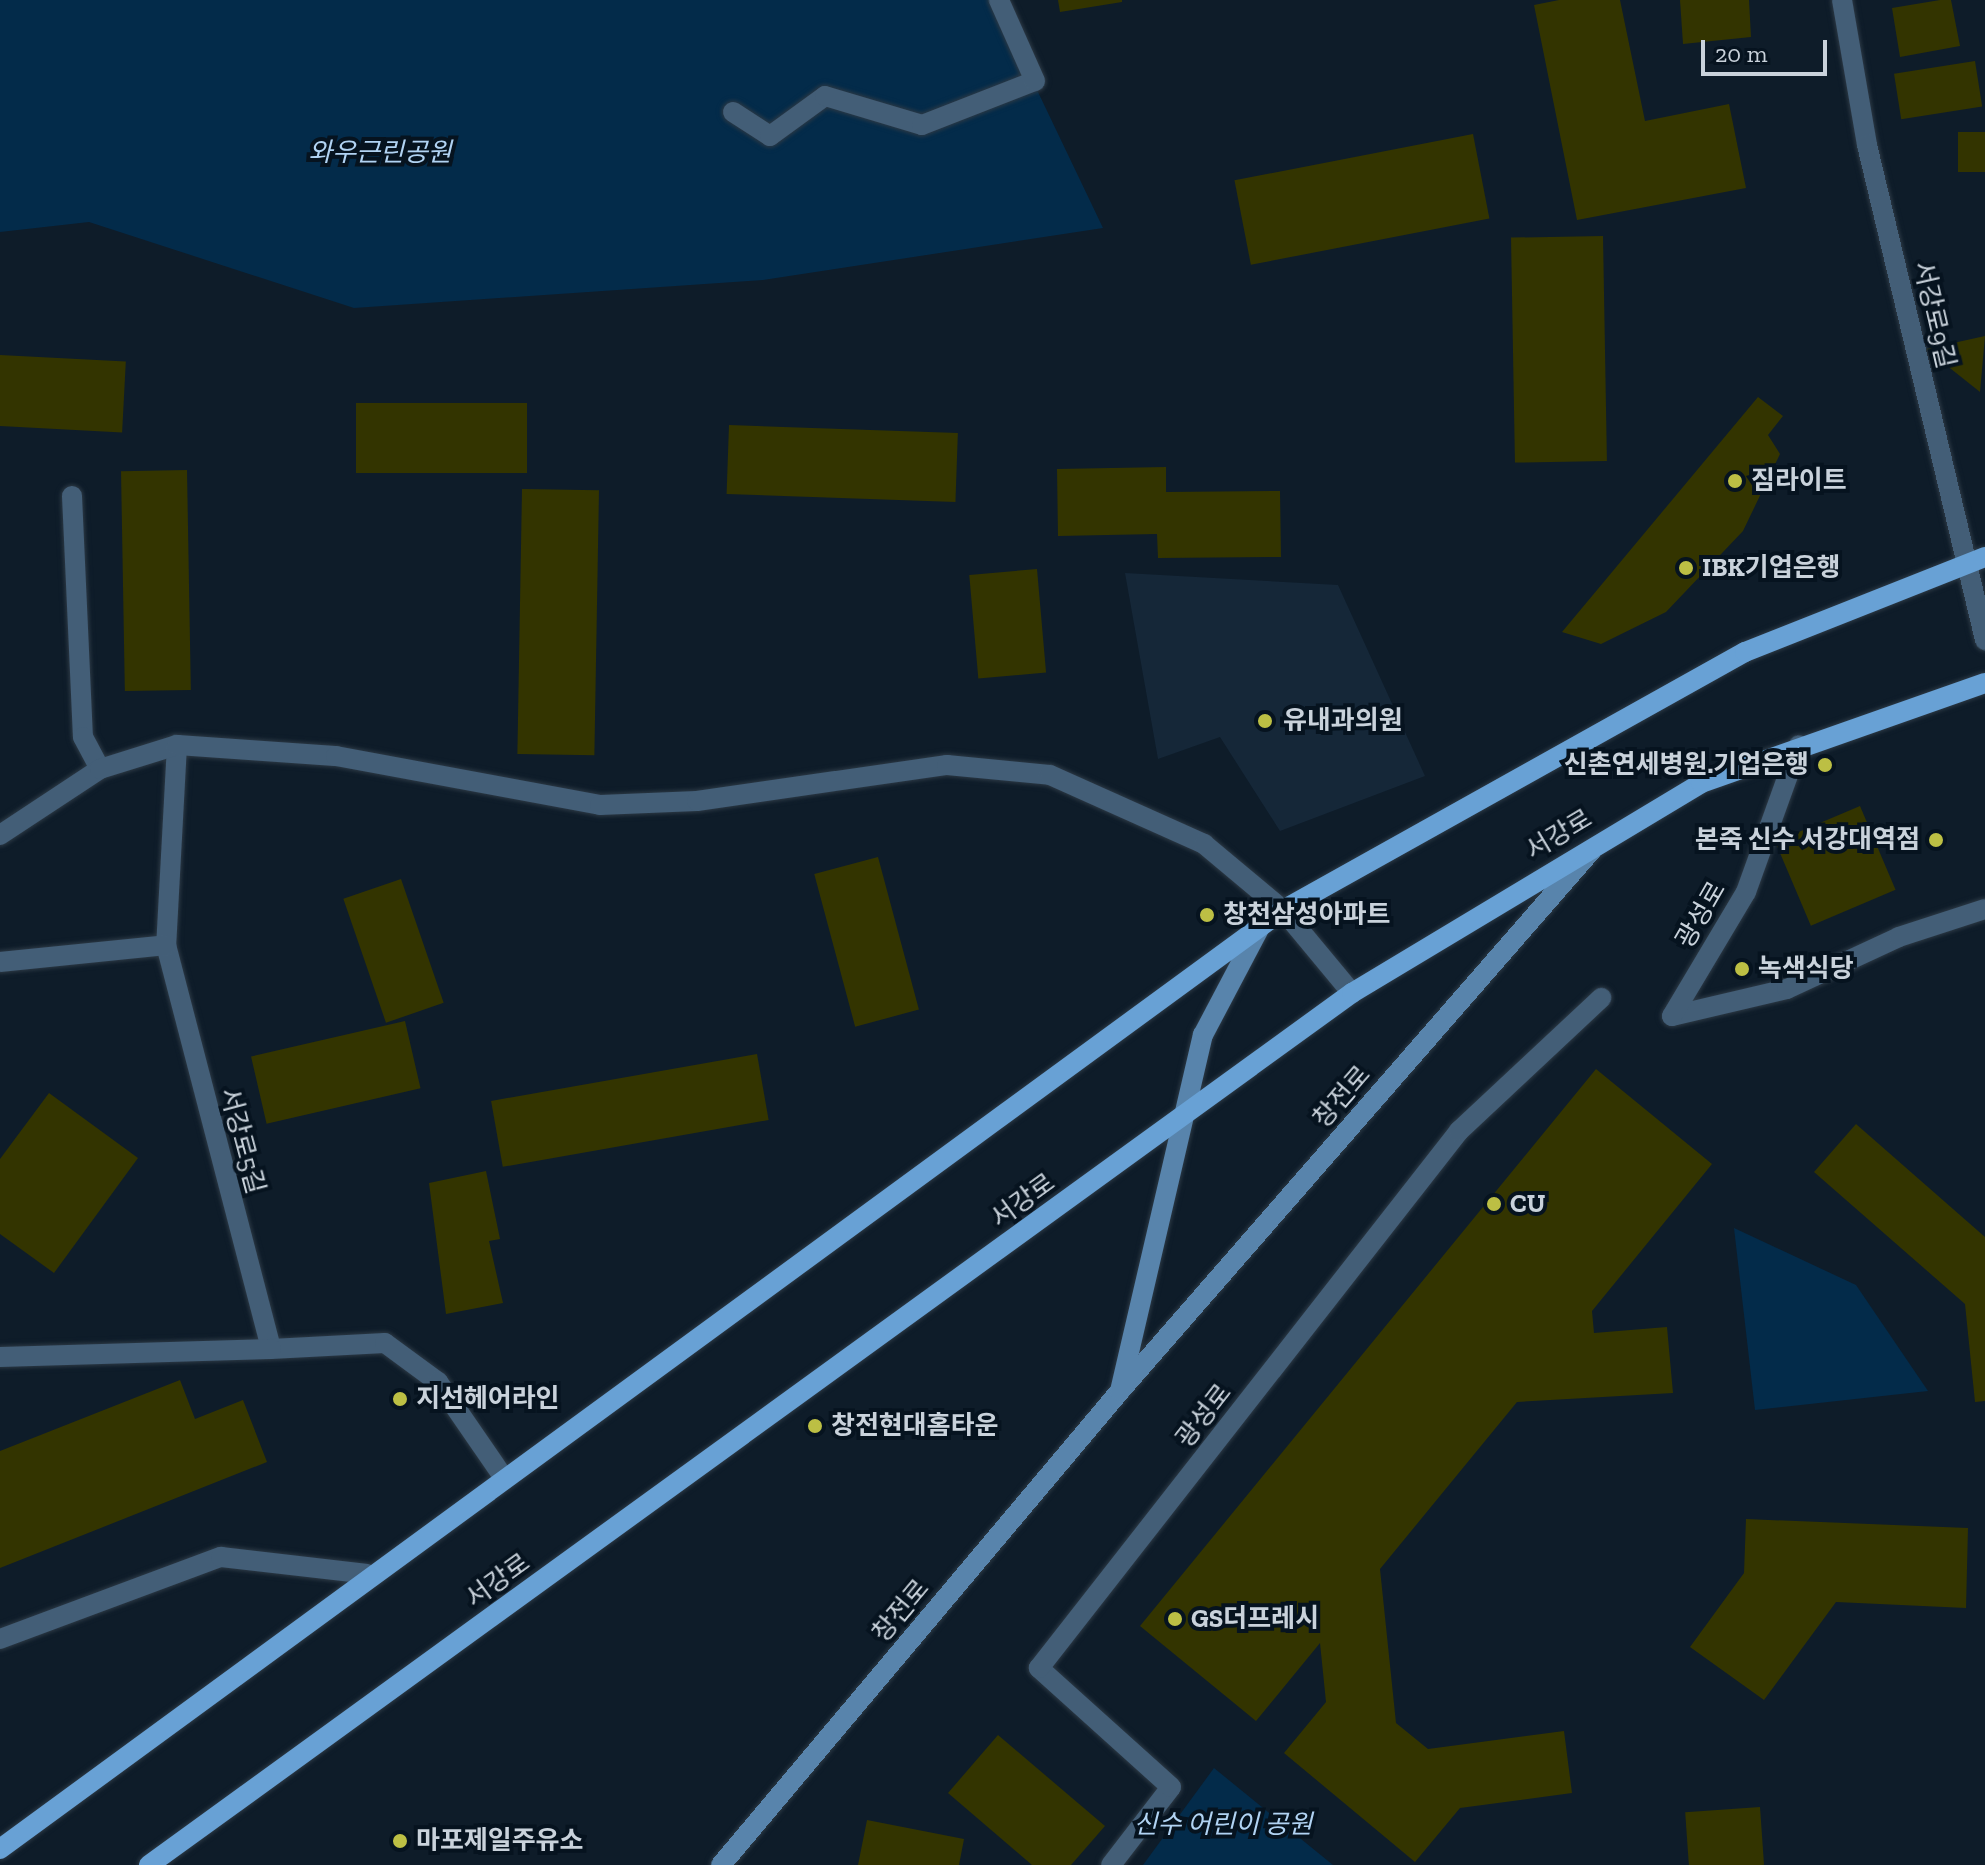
<!DOCTYPE html>
<meta charset="utf-8">
<style>
body{margin:0}
#map{position:relative;width:1985px;height:1865px;overflow:hidden;background:#0e1c29;font-family:"Zilla Slab","Noto Sans KR",serif}
div>[style]{position:absolute}
.built>*{inset:0;background:#152738}
.green>*{inset:0;background:#032b4a}
.building>*{inset:0;background:#333400;transform-origin:0 0}
.roads{filter:drop-shadow(0 0 2px #2c3945) drop-shadow(0 0 2px #2c3945)}
.service>*{height:20px;margin:-10px;padding:0 10px;transform-origin:10px;border-radius:10px;background:#435e77}
.minor>*{height:20px;margin:-10px;padding:0 10px;transform-origin:10px;border-radius:10px;background:#435e77}
.tertiary>*{height:20px;margin:-10px;padding:0 10px;transform-origin:10px;border-radius:10px;background:#435e77}
.secondary>*{height:20px;margin:-10px;padding:0 10px;transform-origin:10px;border-radius:10px;background:#5884ac}
.primary>*{height:20px;margin:-10px;padding:0 10px;transform-origin:10px;border-radius:10px;background:#68a1d5}
.dots>*{width:22px;height:22px;translate:-50% -50%;box-sizing:border-box;border:4px solid #06131f;border-radius:50%}
span{translate:-50% -50%;white-space:nowrap;text-align:center;line-height:1.15;-webkit-text-stroke:8px #06131f;paint-order:stroke}
.park-label{font-size:26px;color:#b1d3f3;font-style:italic}
.street-label{font-size:26px;color:#c9d2db}
.poi-label{font-size:26px;color:#c9d2db;font-weight:700}
.left{translate:0 -50%;text-align:left}
.right{translate:-100% -50%;text-align:right}
.scale{position:absolute;left:1701px;top:40px;width:126px;height:36px;box-sizing:border-box;border:4px solid #c9d2db;border-top:0;padding-left:10px;font-size:24px;line-height:28px;white-space:nowrap;color:#c9d2db;-webkit-text-stroke:6px #06131f;paint-order:stroke}
</style>
<div id="map">
<div class="built">
<div style="clip-path:polygon(1125px 573px,1338px 585px,1425px 776px,1280px 831px,1220px 737px,1158px 759px)"></div>
</div>
<div class="green">
<div style="clip-path:polygon(0 0,994px 0,1103px 228px,763px 280px,354px 308px,89px 222px,0 232px)"></div>
<div style="clip-path:polygon(1734px 1228px,1856px 1285px,1928px 1391px,1755px 1410px)"></div>
<div style="clip-path:polygon(1214px 1768px,1333px 1865px,1143px 1865px)"></div>
</div>
<div class="building">
<div style="clip-path:polygon(1058px 0,1122px 0,1122px 2px,1060px 12px)"></div>
<div style="clip-path:polygon(1559px 0,1620px 0,1645px 121px,1729px 104px,1746px 188px,1577px 220px,1534px 5px)"></div>
<div style="clip-path:polygon(1680px 0,1749px 0,1751px 37px,1683px 44px)"></div>
<div style="clip-path:polygon(1940px 0,1951px 0,1960px 46px,1900px 57px,1892px 8px)"></div>
<div style="left:1975px;top:61px;width:46px;height:82px;rotate:81deg"></div>
<div style="left:1985px;top:132px;width:40px;height:27px;rotate:90deg"></div>
<div style="left:1473px;top:134px;width:86px;height:243px;rotate:79deg"></div>
<div style="left:1603px;top:236px;width:225px;height:92px;rotate:89deg"></div>
<div style="clip-path:polygon(1985px 336px,1980px 392px,1926px 349px)"></div>
<div style="left:0;top:355px;width:126px;height:71px;rotate:3deg"></div>
<div style="clip-path:polygon(1758px 397px,1783px 416px,1768px 435px,1780px 454px,1743px 531px,1666px 612px,1601px 644px,1562px 632px)"></div>
<div style="left:356px;top:403px;width:171px;height:70px"></div>
<div style="left:729px;top:425px;width:229px;height:69px;rotate:2deg"></div>
<div style="clip-path:polygon(1166px 467px,1166px 492px,1280px 491px,1281px 557px,1158px 558px,1157px 534px,1058px 536px,1057px 469px)"></div>
<div style="left:187px;top:470px;width:220px;height:66px;rotate:89deg"></div>
<div style="left:522px;top:489px;width:77px;height:265px;rotate:1deg"></div>
<div style="left:1037px;top:569px;width:104px;height:68px;rotate:85deg"></div>
<div style="left:1860px;top:806px;width:91px;height:92px;rotate:67deg"></div>
<div style="left:878px;top:857px;width:158px;height:66px;rotate:75deg"></div>
<div style="left:401px;top:879px;width:131px;height:61px;rotate:71deg"></div>
<div style="left:405px;top:1021px;width:69px;height:158px;rotate:77deg"></div>
<div style="left:757px;top:1054px;width:67px;height:270px;rotate:80deg"></div>
<div style="clip-path:polygon(1596px 1069px,1712px 1164px,1592px 1311px,1594px 1333px,1667px 1327px,1673px 1393px,1517px 1402px,1380px 1569px,1396px 1723px,1428px 1749px,1564px 1731px,1572px 1793px,1460px 1808px,1415px 1862px,1284px 1753px,1326px 1702px,1320px 1643px,1256px 1721px,1140px 1626px)"></div>
<div style="clip-path:polygon(49px 1093px,138px 1158px,54px 1273px,0 1234px,0 1159px)"></div>
<div style="clip-path:polygon(1856px 1124px,1985px 1237px,1985px 1401px,1975px 1402px,1965px 1304px,1814px 1172px)"></div>
<div style="clip-path:polygon(486px 1171px,500px 1239px,489px 1241px,503px 1303px,446px 1314px,429px 1183px)"></div>
<div style="clip-path:polygon(180px 1380px,195px 1419px,243px 1400px,267px 1462px,0 1568px,0 1451px)"></div>
<div style="clip-path:polygon(1746px 1519px,1968px 1528px,1966px 1608px,1836px 1602px,1764px 1700px,1690px 1647px,1744px 1573px)"></div>
<div style="clip-path:polygon(998px 1735px,1105px 1826px,1071px 1865px,1032px 1865px,948px 1793px)"></div>
<div style="left:1760px;top:1807px;width:58px;height:75px;rotate:86deg"></div>
<div style="clip-path:polygon(867px 1820px,964px 1839px,959px 1865px,858px 1865px)"></div>
</div>
<div class="roads">
<div class="service">
<div style="left:72px;top:496px;width:241px;rotate:87.4deg"></div>
<div style="left:83px;top:737px;width:36px;rotate:62deg"></div>
</div>
<div class="minor">
<div style="left:733px;top:112px;width:44px;rotate:33deg"></div>
<div style="left:770px;top:136px;width:68px;rotate:-36deg"></div>
<div style="left:825px;top:96px;width:101px;rotate:16.6deg"></div>
<div style="left:922px;top:125px;width:121px;rotate:-21.3deg"></div>
<div style="left:1035px;top:81px;width:89px;rotate:-114deg"></div>
<div style="left:177px;top:745px;width:200px;rotate:93.1deg"></div>
<div style="left:166px;top:945px;width:417px;rotate:75.4deg"></div>
<div style="left:271px;top:1349px;width:114px;rotate:-3deg"></div>
<div style="left:385px;top:1343px;width:66px;rotate:36.3deg"></div>
<div style="left:438px;top:1382px;width:113px;rotate:55.5deg"></div>
<div style="left:0;top:835px;width:120px;rotate:-33.4deg"></div>
<div style="left:100px;top:769px;width:81px;rotate:-17.3deg"></div>
<div style="left:177px;top:745px;width:159px;rotate:4deg"></div>
<div style="left:336px;top:756px;width:269px;rotate:10.5deg"></div>
<div style="left:600px;top:805px;width:97px;rotate:-2.4deg"></div>
<div style="left:697px;top:801px;width:253px;rotate:-8.2deg"></div>
<div style="left:947px;top:765px;width:103px;rotate:5.5deg"></div>
<div style="left:1050px;top:775px;width:169px;rotate:24.1deg"></div>
<div style="left:1204px;top:844px;width:103px;rotate:39.9deg"></div>
<div style="left:1283px;top:910px;width:108px;rotate:50.3deg"></div>
<div style="left:0;top:962px;width:167px;rotate:-5.8deg"></div>
<div style="left:1672px;top:1016px;width:118px;rotate:-13.2deg"></div>
<div style="left:1787px;top:989px;width:123px;rotate:-24.9deg"></div>
<div style="left:1899px;top:937px;width:90px;rotate:-18deg"></div>
<div style="left:1672px;top:1016px;width:144px;rotate:-59.2deg"></div>
<div style="left:1746px;top:892px;width:156px;rotate:-70.2deg"></div>
<div style="left:0;top:1357px;width:271px;rotate:-1.7deg"></div>
<div style="left:0;top:1639px;width:236px;rotate:-20.4deg"></div>
<div style="left:221px;top:1557px;width:147px;rotate:6.6deg"></div>
<div style="left:1111px;top:1865px;width:98px;rotate:-52.4deg"></div>
<div style="left:1171px;top:1787px;width:178px;rotate:-138deg"></div>
<div style="left:1039px;top:1668px;width:682px;rotate:-51.97deg"></div>
<div style="left:1459px;top:1131px;width:195px;rotate:-43.1deg"></div>
</div>
<div class="tertiary">
<div style="left:1842px;top:0;width:147px;rotate:80.2deg"></div>
<div style="left:1867px;top:145px;width:509px;rotate:76.59deg"></div>
</div>
<div class="secondary">
<div style="left:1120px;top:1391px;width:366px;rotate:-76.9deg"></div>
<div style="left:1203px;top:1035px;width:120px;rotate:-62.2deg"></div>
<div style="left:721px;top:1865px;width:620px;rotate:-49.91deg"></div>
<div style="left:1120px;top:1391px;width:717px;rotate:-48.9deg"></div>
</div>
<div class="primary">
<div style="left:0;top:1849px;width:1590px;rotate:-36.2deg"></div>
<div style="left:1283px;top:910px;width:529px;rotate:-29.18deg"></div>
<div style="left:1745px;top:652px;width:258px;rotate:-21.6deg"></div>
<div style="left:149px;top:1865px;width:1486px;rotate:-35.94deg"></div>
<div style="left:1352px;top:993px;width:407px;rotate:-31deg"></div>
<div style="left:1701px;top:783px;width:301px;rotate:-19.4deg"></div>
</div>
</div>
<div class="dots">
<div style="left:1735px;top:481px;background:#bcbf44"></div>
<div style="left:1686px;top:568px;background:#bcbf44"></div>
<div style="left:1265px;top:721px;background:#bcbf44"></div>
<div style="left:1825px;top:765px;background:#bcbf44"></div>
<div style="left:1936px;top:840px;background:#bcbf44"></div>
<div style="left:1207px;top:915px;background:#bcbf44"></div>
<div style="left:1742px;top:969px;background:#bcbf44"></div>
<div style="left:1494px;top:1204px;background:#bcbf44"></div>
<div style="left:400px;top:1399px;background:#bcbf44"></div>
<div style="left:815px;top:1426px;background:#bcbf44"></div>
<div style="left:1175px;top:1619px;background:#bcbf44"></div>
<div style="left:400px;top:1841px;background:#bcbf44"></div>
</div>
<div class="park-label">
<span style="left:380px;top:153px">와우근린공원</span>
<span style="left:1223px;top:1825px">신수 어린이 공원</span>
</div>
<div class="street-label">
<span style="left:1934px;top:315px;rotate:77deg">서강로9길</span>
<span style="left:1559px;top:835px;rotate:-31deg">서강로</span>
<span style="left:1701px;top:915px;rotate:-60deg">광성로</span>
<span style="left:1342px;top:1097px;rotate:-49deg">창전로</span>
<span style="left:242px;top:1141px;rotate:75deg">서강로5길</span>
<span style="left:1023px;top:1201px;rotate:-36deg">서강로</span>
<span style="left:1204px;top:1416px;rotate:-52deg">광성로</span>
<span style="left:498px;top:1581px;rotate:-36deg">서강로</span>
<span style="left:901px;top:1611px;rotate:-50deg">창전로</span>
</div>
<div class="poi-label">
<span class="left" style="left:1751px;top:481px">짐라이트</span>
<span class="left" style="left:1702px;top:568px">IBK기업은행</span>
<span class="left" style="left:1283px;top:721px">유내과의원</span>
<span class="right" style="left:1809px;top:765px">신촌연세병원.기업은행</span>
<span class="right" style="left:1920px;top:840px">본죽 신수 서강대역점</span>
<span class="left" style="left:1223px;top:915px">창천삼성아파트</span>
<span class="left" style="left:1758px;top:969px">녹색식당</span>
<span class="left" style="left:1510px;top:1204px">CU</span>
<span class="left" style="left:416px;top:1399px">지선헤어라인</span>
<span class="left" style="left:831px;top:1426px">창전현대홈타운</span>
<span class="left" style="left:1191px;top:1619px">GS더프레시</span>
<span class="left" style="left:416px;top:1841px">마포제일주유소</span>
</div>
<div class="scale">20 m</div>
</div>
